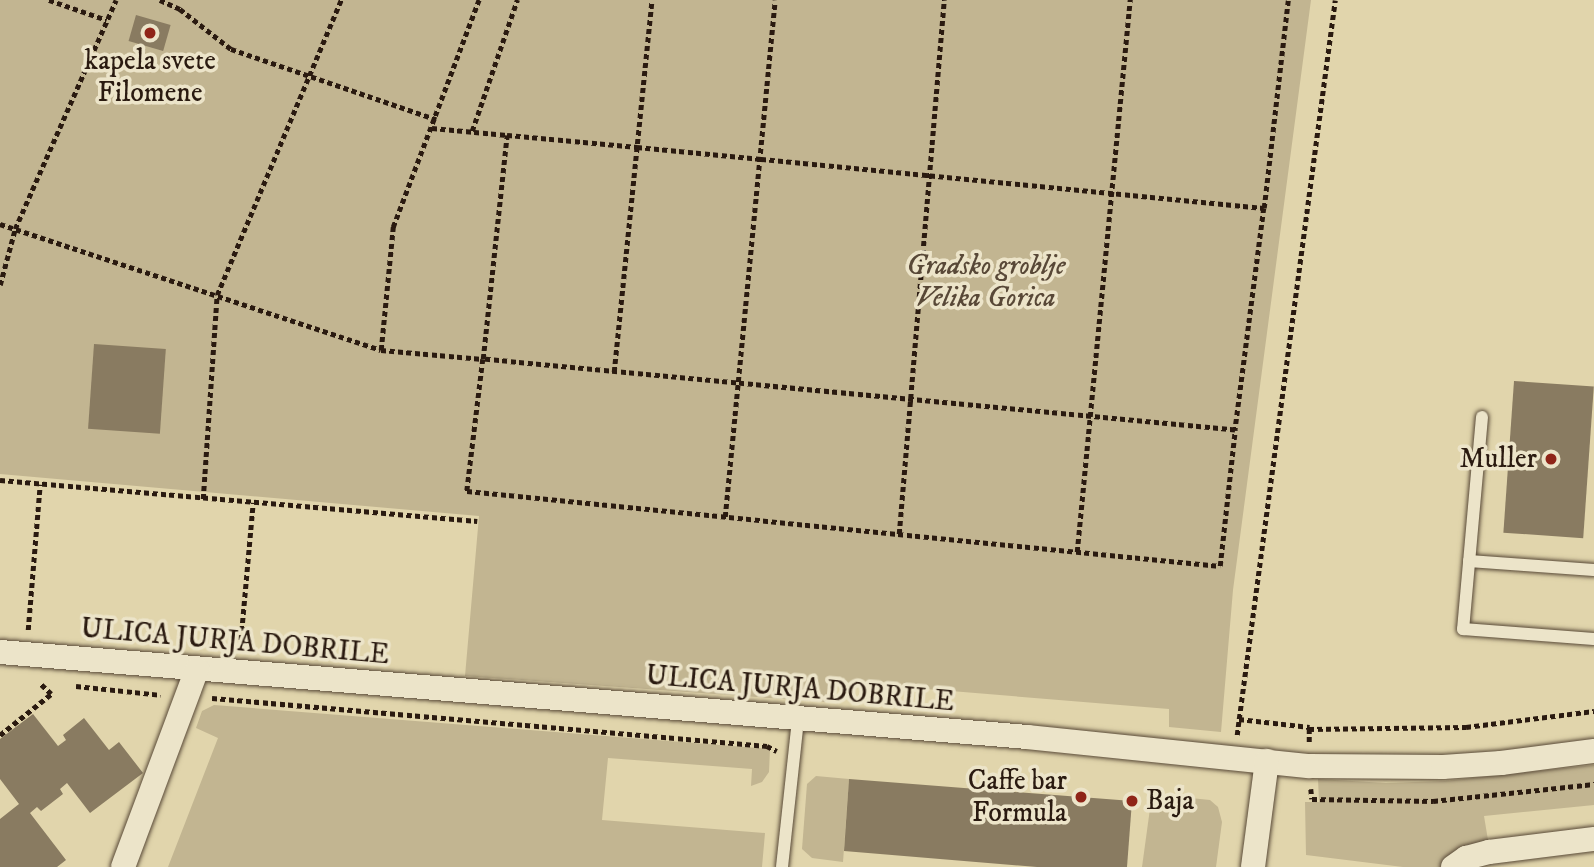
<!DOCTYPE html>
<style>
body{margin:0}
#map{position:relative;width:1594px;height:867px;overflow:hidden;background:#e1d5ac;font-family:"IM FELL DW Pica",serif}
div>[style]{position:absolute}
.green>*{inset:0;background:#c2b591}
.building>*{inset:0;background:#897b61;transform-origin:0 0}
.path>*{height:4.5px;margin-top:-2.25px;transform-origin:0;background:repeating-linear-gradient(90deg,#2a1a10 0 5px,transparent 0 8.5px)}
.roads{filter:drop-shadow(0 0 2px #584937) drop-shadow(0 0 2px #584937)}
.service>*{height:12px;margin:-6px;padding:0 6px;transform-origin:6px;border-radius:6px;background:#ece4c9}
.minor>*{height:24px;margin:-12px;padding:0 12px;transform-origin:12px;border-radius:12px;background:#ece4c9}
.dots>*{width:19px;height:19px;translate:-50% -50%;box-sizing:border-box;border:4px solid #ece4c9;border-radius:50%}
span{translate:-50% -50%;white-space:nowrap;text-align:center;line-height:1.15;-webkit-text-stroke:7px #ece4c9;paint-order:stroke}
.poi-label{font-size:28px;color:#2a1a10}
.right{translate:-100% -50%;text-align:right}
.left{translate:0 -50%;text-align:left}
.park-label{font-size:28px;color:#584837;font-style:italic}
.street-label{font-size:28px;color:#2a1a10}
</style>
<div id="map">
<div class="green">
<div style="clip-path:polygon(0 0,1311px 0,1233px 590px,1221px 732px,1169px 727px,1169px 709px,829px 681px,826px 702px,465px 676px,479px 516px,0 474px)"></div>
<div style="clip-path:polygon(214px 705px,770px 749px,769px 772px,762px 782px,751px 786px,752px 769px,608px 758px,602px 820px,765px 833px,762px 867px,168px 867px,218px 738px,196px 728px,202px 711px)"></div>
<div style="clip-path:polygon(1594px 765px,1594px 805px,1484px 816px,1488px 840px,1459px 849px,1446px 857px,1440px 867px,1403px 867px,1306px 855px,1305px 802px,1319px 802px,1318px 779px,1386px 783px,1445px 781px)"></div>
<div style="clip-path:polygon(816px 776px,849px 779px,843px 862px,812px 858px,802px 849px,807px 784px)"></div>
<div style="clip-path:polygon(1152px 794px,1210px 800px,1218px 807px,1222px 822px,1216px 867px,1142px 867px)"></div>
</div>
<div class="building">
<div style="left:136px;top:15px;width:36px;height:27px;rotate:16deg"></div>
<div style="left:94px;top:344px;width:72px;height:85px;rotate:4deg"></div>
<div style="left:1514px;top:381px;width:80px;height:152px;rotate:4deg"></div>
<div style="clip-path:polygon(33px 714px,58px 746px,66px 740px,63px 735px,84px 718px,109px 750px,119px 742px,143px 773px,90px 813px,67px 783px,60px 789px,63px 794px,41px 811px,37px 807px,30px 813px,66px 860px,57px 867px,0 867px,0 819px,19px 804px,0 779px,0 739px)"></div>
<div style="clip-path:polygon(849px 779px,1132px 801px,1127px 867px,1037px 867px,844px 851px)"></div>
</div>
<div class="path">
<div style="left:49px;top:0;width:61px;rotate:19deg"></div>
<div style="left:160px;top:0;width:22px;rotate:24deg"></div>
<div style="left:180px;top:9px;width:65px;rotate:38.1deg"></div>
<div style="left:231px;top:49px;width:217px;rotate:18.9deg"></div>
<div style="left:432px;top:128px;width:75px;rotate:5.3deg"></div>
<div style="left:507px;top:135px;width:131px;rotate:5.3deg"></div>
<div style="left:637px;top:147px;width:125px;rotate:5.5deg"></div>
<div style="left:761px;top:159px;width:505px;rotate:5.56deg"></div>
<div style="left:1264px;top:208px;width:224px;rotate:97.4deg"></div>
<div style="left:1235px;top:430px;width:755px;rotate:-174.61deg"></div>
<div style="left:483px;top:359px;width:225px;rotate:-83.9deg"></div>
<div style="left:472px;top:131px;width:139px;rotate:-71deg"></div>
<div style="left:1264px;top:208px;width:209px;rotate:-83.4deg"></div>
<div style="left:0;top:224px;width:401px;rotate:18.3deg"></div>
<div style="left:381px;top:350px;width:124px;rotate:-84.4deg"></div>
<div style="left:393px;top:227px;width:243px;rotate:-69.3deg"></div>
<div style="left:0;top:285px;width:58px;rotate:-75deg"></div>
<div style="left:15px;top:229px;width:250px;rotate:-66.2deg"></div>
<div style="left:381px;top:350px;width:102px;rotate:5deg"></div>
<div style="left:483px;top:359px;width:133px;rotate:96.9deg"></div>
<div style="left:467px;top:491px;width:757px;rotate:5.69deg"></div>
<div style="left:1220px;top:566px;width:137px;rotate:-83.7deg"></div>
<div style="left:614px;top:372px;width:374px;rotate:-84.2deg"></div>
<div style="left:0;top:480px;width:479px;rotate:4.9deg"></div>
<div style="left:203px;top:499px;width:204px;rotate:-86.1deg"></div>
<div style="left:217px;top:295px;width:320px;rotate:-67.2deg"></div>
<div style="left:725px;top:517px;width:519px;rotate:-84.48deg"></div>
<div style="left:899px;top:534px;width:536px;rotate:-85.18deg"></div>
<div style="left:1077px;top:552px;width:555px;rotate:-84.52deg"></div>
<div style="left:28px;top:630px;width:146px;rotate:-85.3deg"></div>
<div style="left:240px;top:648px;width:146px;rotate:-84.9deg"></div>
<div style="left:76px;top:686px;width:85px;rotate:6deg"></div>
<div style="left:212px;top:698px;width:557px;rotate:4.94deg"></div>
<div style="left:767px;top:746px;width:11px;rotate:27deg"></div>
<div style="left:1239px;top:719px;width:725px;rotate:-82.39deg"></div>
<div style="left:0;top:735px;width:65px;rotate:-38.8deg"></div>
<div style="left:51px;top:694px;width:16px;rotate:-137deg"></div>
<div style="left:1237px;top:735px;width:16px;rotate:-83deg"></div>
<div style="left:1239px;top:719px;width:71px;rotate:6.4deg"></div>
<div style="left:1309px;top:742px;width:13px;rotate:-90deg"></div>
<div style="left:1309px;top:729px;width:157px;rotate:-0.7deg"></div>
<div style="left:1466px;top:727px;width:129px;rotate:-7.1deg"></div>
<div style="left:1311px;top:789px;width:10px;rotate:84deg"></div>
<div style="left:1312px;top:799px;width:121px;rotate:0.9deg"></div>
<div style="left:1433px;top:801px;width:162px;rotate:-6deg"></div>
</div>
<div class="roads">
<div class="service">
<div style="left:1482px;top:417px;width:213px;rotate:95.1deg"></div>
<div style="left:1463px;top:629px;width:131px;rotate:4.4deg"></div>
<div style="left:1469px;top:561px;width:125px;rotate:4.1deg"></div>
<div style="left:782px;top:867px;width:149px;rotate:-83.8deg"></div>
</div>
<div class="minor">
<div style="left:0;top:652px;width:1031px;rotate:4.73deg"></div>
<div style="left:1027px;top:737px;width:284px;rotate:5.9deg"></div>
<div style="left:1310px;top:766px;width:133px;rotate:0.4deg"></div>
<div style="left:1443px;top:767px;width:58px;rotate:-3.9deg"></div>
<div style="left:1501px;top:763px;width:94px;rotate:-7.4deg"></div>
<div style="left:123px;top:867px;width:211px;rotate:-69.5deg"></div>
<div style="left:1253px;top:867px;width:107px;rotate:-82.5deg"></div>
<div style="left:1453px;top:867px;width:16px;rotate:-35deg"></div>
<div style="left:1466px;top:858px;width:24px;rotate:-15deg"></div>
<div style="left:1489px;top:852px;width:106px;rotate:-7.1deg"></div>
</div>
</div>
<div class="dots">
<div style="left:150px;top:33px;background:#8f2418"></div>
<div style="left:1551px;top:459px;background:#8f2418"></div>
<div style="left:1081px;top:797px;background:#8f2418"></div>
<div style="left:1132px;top:801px;background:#8f2418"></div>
</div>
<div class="poi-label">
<span style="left:150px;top:77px">kapela svete<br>Filomene</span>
<span class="right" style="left:1537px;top:459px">Muller</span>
<span class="right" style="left:1067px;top:797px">Caffe bar<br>Formula</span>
<span class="left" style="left:1146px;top:801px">Baja</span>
</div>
<div class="park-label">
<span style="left:986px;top:282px">Gradsko groblje<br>Velika Gorica</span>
</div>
<div class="street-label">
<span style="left:235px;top:642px;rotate:5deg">ULICA JURJA DOBRILE</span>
<span style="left:800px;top:689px;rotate:5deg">ULICA JURJA DOBRILE</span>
</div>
</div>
